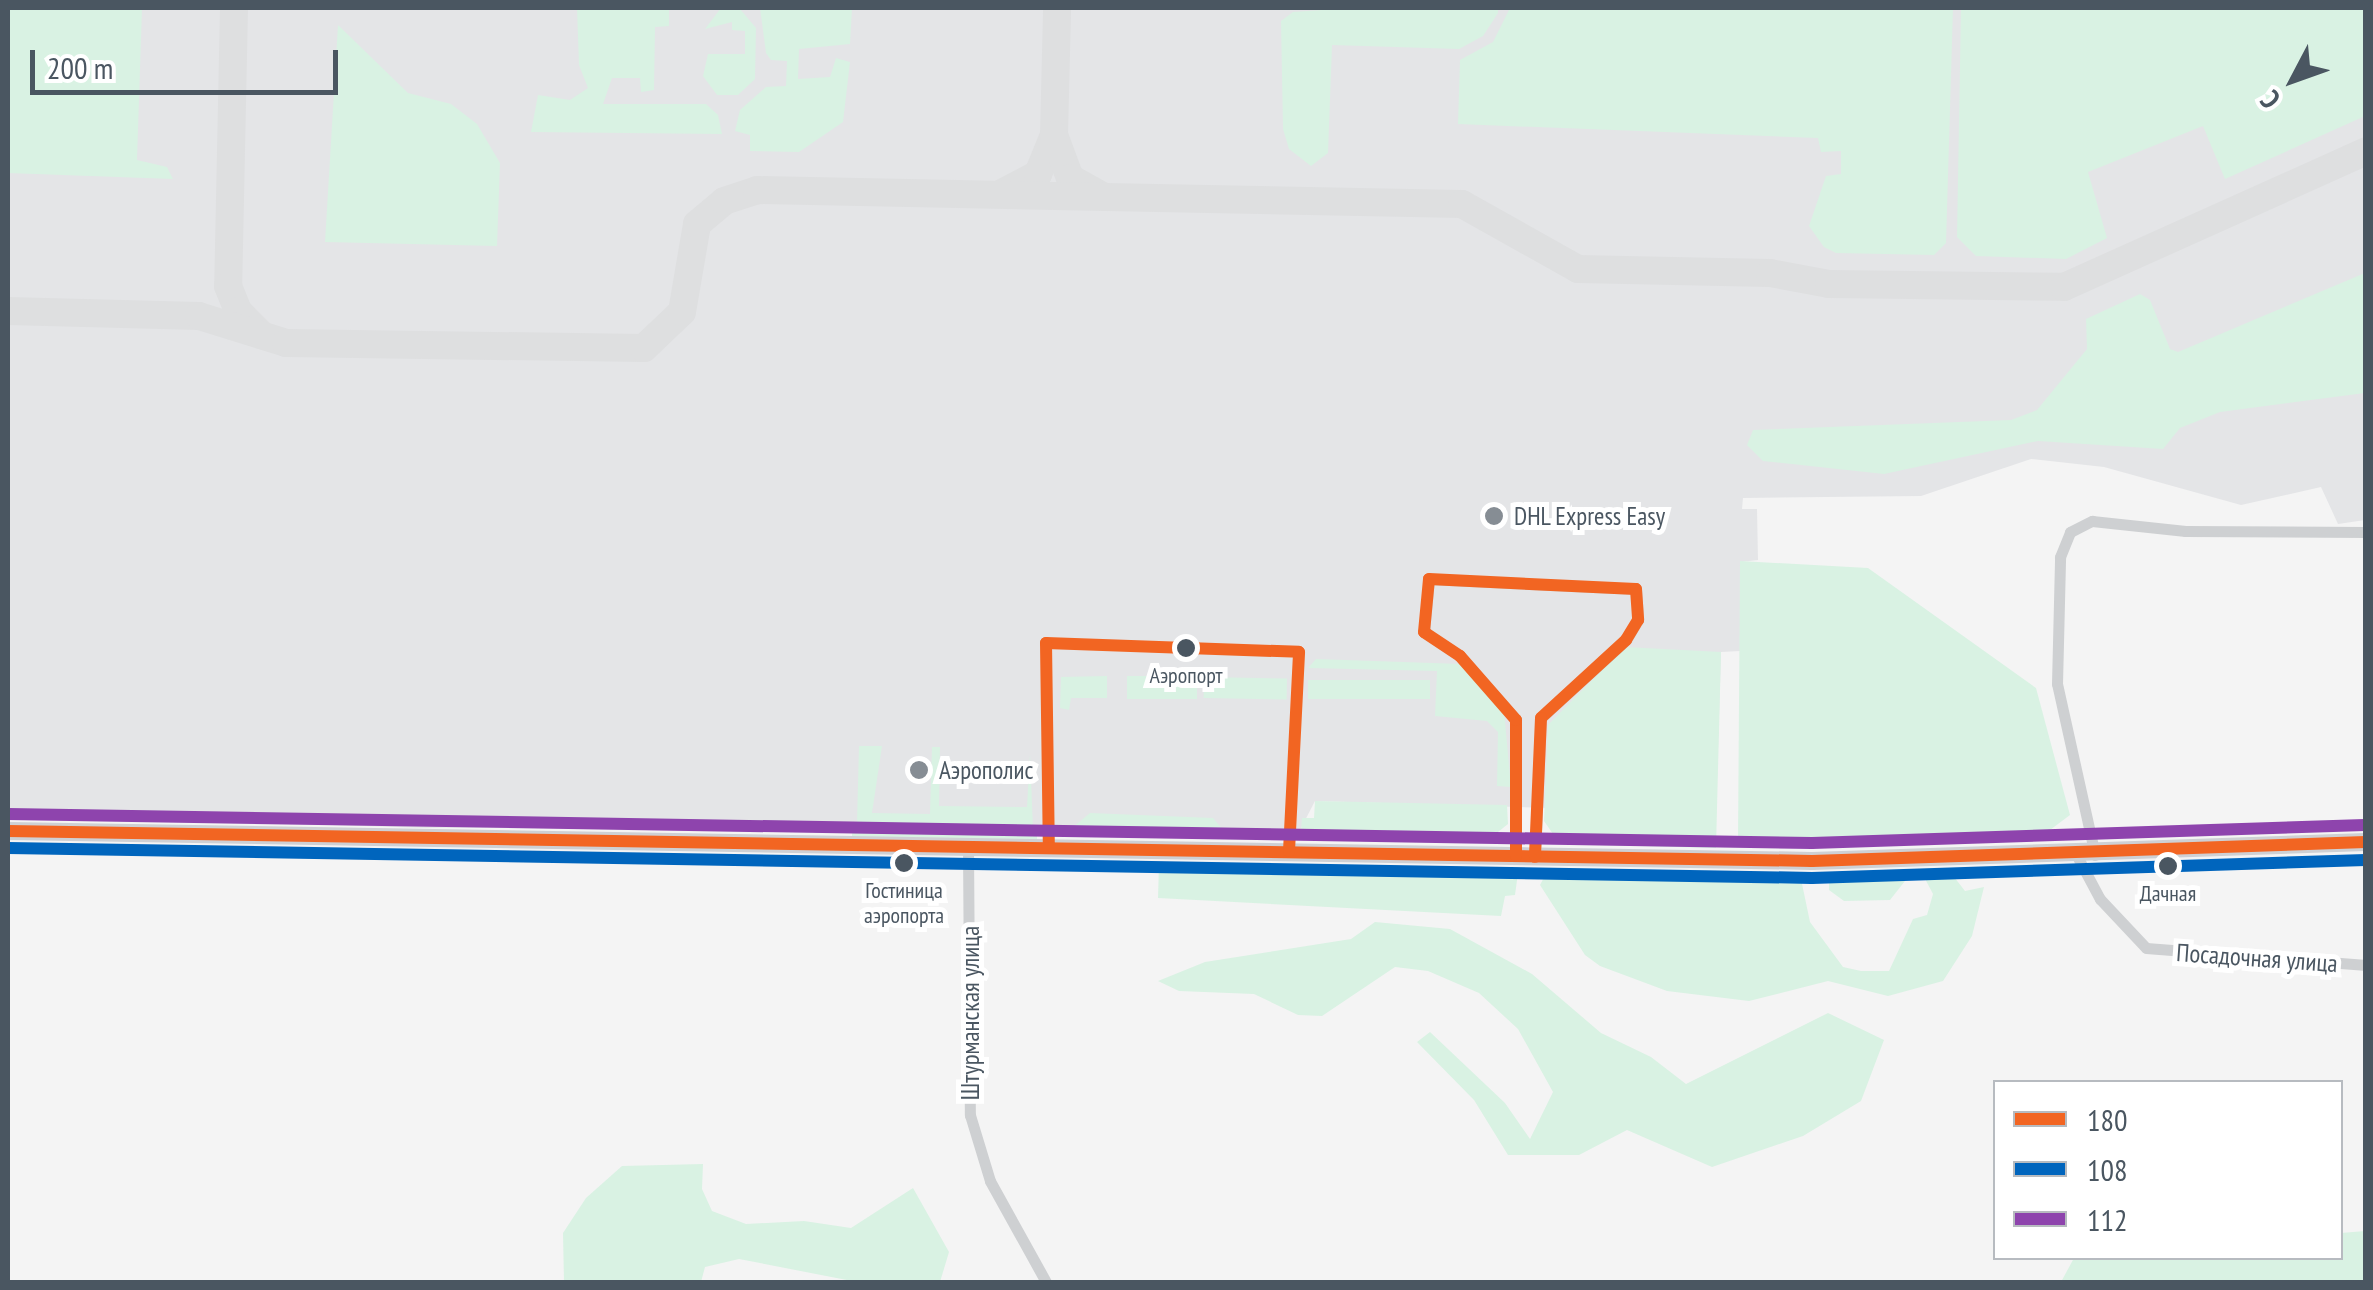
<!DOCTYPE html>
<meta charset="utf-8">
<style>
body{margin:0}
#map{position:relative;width:2373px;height:1290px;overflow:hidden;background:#f4f4f4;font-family:"PT Sans Narrow",sans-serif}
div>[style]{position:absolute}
.airport>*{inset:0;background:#e4e5e7}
.green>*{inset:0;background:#d9f2e3;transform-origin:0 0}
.taxiway>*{height:28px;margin:-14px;padding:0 14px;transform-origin:14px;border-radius:14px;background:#dedfe0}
.minor>*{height:11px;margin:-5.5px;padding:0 5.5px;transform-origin:5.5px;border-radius:5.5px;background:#ced0d2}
.secondary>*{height:18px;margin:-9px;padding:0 9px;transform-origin:9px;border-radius:9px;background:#ced0d4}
.bus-1>*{height:12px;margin:-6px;padding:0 6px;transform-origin:6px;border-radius:6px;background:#f26522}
.bus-2>*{height:12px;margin:-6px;padding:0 6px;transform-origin:6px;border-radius:6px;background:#0065bd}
.bus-3>*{height:12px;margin:-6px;padding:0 6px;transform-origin:6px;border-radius:6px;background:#8e44ad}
.dots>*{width:28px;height:28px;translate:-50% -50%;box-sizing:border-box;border:5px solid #fff;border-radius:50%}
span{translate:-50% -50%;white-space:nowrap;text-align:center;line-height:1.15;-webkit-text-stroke:10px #fff;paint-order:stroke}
.bus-label{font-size:22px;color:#4a5661}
.poi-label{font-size:25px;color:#4a5661}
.left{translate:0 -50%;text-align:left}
.street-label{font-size:25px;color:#4a5661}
.frame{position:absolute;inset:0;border:10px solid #4a5661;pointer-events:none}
.legend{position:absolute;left:1993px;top:1080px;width:350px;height:180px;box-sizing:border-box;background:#fff;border:2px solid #b7bbc0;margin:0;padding:12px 18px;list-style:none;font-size:30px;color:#4a5661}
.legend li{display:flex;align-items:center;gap:20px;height:50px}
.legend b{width:50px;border:2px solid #b7bbc0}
.north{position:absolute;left:2243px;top:30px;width:100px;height:100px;-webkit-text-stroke:8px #fff;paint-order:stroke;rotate:229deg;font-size:28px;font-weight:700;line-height:40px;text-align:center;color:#4a5661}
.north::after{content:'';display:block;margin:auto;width:35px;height:45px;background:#4a5661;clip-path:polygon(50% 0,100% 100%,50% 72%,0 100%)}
.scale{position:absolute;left:30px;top:50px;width:308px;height:45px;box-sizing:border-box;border:5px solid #4a5661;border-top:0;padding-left:12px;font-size:30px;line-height:35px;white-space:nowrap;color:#4a5661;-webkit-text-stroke:8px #fff;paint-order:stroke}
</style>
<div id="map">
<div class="airport">
<div style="clip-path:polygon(8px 8px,2365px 8px,2365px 520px,2338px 524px,2321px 487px,2241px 505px,2104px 467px,2031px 459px,1921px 496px,1743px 498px,1742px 509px,1757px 509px,1758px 560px,1740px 562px,1740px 651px,1721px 652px,1716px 813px,1315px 801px,1300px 830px,1281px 836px,857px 823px,426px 828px,146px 819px,144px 812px,8px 814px)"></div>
</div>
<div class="green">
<div style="clip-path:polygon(8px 8px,142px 8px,137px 160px,167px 167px,173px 179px,8px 173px)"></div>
<div style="clip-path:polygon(577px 8px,669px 8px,669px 26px,655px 27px,654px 90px,641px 92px,640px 78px,612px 78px,603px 104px,706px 104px,718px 115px,722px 134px,531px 132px,538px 95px,570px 100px,588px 88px,579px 65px)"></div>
<div style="clip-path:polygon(721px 8px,740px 9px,756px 28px,755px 79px,738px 95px,717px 95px,703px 76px,708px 54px,745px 54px,745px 31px,732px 30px,732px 22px,705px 29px)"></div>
<div style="clip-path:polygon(760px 8px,852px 8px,850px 44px,799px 49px,798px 79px,830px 77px,836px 58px,850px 62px,843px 122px,799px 152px,750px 151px,750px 135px,735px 131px,740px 110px,766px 87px,786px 86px,787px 61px,771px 60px,766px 53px)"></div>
<div style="clip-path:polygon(1351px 8px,1498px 8px,1498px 13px,1483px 36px,1459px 49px,1332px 45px,1328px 153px,1311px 166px,1289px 149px,1283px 129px,1281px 21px,1293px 12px)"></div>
<div style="clip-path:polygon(1510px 8px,1953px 8px,1946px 243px,1934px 255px,1836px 253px,1824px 247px,1809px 226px,1826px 176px,1841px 174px,1841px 151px,1821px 152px,1818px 138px,1458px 124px,1460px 60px,1493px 42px)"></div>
<div style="clip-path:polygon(1961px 8px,2365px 8px,2365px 116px,2225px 179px,2203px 126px,2088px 172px,2107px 238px,2066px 259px,1976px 256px,1957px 237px)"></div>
<div style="clip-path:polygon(338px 25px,408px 93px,451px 104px,477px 124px,500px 163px,497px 246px,325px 242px)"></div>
<div style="clip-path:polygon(2365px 273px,2365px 393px,2220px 412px,2180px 428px,2163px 449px,2038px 441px,1884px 474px,1763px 461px,1747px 445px,1753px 430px,2011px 420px,2037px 410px,2087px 349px,2086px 319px,2140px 294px,2150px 300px,2170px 349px,2178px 352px)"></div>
<div style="clip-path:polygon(1740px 561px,1868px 568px,2036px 688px,2070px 815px,2046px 833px,1738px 842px)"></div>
<div style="clip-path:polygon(1625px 647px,1721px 652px,1716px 848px,1560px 844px,1544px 821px,1548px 725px)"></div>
<div style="clip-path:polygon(1316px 659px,1461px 664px,1504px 711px,1511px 787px,1497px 786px,1498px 732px,1487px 721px,1435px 716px,1437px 671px,1308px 668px)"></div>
<div style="clip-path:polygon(1107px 676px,1107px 698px,1071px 698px,1069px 710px,1060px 708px,1061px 677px)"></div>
<div style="left:1127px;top:676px;width:70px;height:23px"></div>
<div style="left:1204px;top:677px;width:83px;height:21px;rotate:1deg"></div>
<div style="left:1308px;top:680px;width:122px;height:19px"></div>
<div style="clip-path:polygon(859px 746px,882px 746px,872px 813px,930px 814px,932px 747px,940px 747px,939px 806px,1027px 807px,1030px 754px,1033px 829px,857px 823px)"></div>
<div style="clip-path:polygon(1315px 801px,1507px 805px,1508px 824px,1488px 840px,1310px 839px,1301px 831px,1302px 818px,1314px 818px)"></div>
<div style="clip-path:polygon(1090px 813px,1213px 818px,1230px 838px,1077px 836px,1072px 828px)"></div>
<div style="clip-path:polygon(852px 828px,1037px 831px,1037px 844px,852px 837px)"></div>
<div style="clip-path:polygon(1159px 864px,1518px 873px,1515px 895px,1505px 896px,1501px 916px,1158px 898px)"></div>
<div style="clip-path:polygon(1547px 872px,1801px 879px,1810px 922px,1843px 967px,1861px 971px,1889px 971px,1913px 919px,1927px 915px,1933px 894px,1922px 873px,1951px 873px,1965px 891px,1984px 887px,1972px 936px,1943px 981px,1888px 996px,1828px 981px,1749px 1001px,1667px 991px,1600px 966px,1585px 955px,1540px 885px)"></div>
<div style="clip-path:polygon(1829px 877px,1902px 877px,1905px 881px,1890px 900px,1844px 901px,1829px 890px)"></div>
<div style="clip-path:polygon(1375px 922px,1450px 929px,1532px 974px,1601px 1033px,1651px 1057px,1686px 1084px,1828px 1013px,1884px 1040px,1861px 1101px,1803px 1136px,1712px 1167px,1627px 1130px,1579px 1155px,1508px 1155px,1474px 1100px,1417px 1042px,1430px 1032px,1505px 1103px,1530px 1139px,1553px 1092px,1518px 1029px,1479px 993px,1428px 971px,1395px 967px,1322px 1016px,1298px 1015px,1254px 994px,1179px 991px,1158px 981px,1205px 962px,1351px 939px)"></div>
<div style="clip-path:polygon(703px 1164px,702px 1189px,712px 1211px,746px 1224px,804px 1221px,851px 1228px,913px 1188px,949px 1252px,940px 1282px,857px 1282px,739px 1259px,705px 1267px,701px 1282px,564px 1282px,563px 1233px,586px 1198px,622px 1166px)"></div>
<div style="clip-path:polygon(2365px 1231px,2365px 1282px,2061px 1282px,2074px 1258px,2340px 1258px,2341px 1233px)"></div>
</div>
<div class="taxiway">
<div style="left:234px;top:8px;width:278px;rotate:91.2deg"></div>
<div style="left:228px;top:286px;width:27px;rotate:68deg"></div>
<div style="left:238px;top:311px;width:33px;rotate:45deg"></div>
<div style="left:1054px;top:135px;width:127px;rotate:-88.6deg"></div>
<div style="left:1002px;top:193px;width:41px;rotate:-27.8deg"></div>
<div style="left:1038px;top:174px;width:42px;rotate:-67.7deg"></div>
<div style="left:1054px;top:135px;width:46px;rotate:69.6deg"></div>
<div style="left:1070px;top:178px;width:35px;rotate:29deg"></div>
<div style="left:8px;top:311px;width:191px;rotate:1.5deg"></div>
<div style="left:199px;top:316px;width:91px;rotate:17.2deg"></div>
<div style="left:286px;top:343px;width:358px;rotate:0.8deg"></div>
<div style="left:644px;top:348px;width:52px;rotate:-43.5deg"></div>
<div style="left:682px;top:312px;width:89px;rotate:-80.3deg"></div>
<div style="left:697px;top:224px;width:35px;rotate:-40deg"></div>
<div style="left:724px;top:201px;width:35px;rotate:-18deg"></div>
<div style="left:757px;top:190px;width:705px;rotate:1.14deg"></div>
<div style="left:1462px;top:204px;width:133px;rotate:29.3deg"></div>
<div style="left:1578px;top:269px;width:192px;rotate:1.2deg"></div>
<div style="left:1770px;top:273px;width:60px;rotate:10.6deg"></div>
<div style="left:1829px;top:284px;width:235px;rotate:0.7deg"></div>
<div style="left:2064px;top:287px;width:331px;rotate:-24.2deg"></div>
</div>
<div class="minor">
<div style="left:968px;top:847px;width:268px;rotate:89.6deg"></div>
<div style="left:970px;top:1115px;width:69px;rotate:73.1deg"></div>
<div style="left:990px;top:1181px;width:115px;rotate:61deg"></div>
<div style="left:2095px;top:855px;width:175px;rotate:-102.5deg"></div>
<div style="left:2057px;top:684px;width:127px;rotate:-88.6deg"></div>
<div style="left:2060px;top:557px;width:27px;rotate:-68deg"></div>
<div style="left:2070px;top:532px;width:25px;rotate:-27deg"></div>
<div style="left:2092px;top:521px;width:94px;rotate:6.1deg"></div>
<div style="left:2185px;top:531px;width:181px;rotate:0.3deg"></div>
<div style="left:1516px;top:856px;width:136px;rotate:-90deg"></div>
<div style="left:1516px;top:720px;width:85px;rotate:-131.2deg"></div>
<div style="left:1460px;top:656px;width:43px;rotate:-146.3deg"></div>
<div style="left:1424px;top:632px;width:53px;rotate:-84.6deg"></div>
<div style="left:1429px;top:579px;width:207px;rotate:2.8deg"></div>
<div style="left:1636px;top:589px;width:31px;rotate:86deg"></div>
<div style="left:1638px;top:620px;width:23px;rotate:121deg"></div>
<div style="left:1626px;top:640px;width:115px;rotate:137.5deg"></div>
<div style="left:1541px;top:718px;width:139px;rotate:92.5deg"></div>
<div style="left:2077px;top:856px;width:49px;rotate:61.9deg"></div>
<div style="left:2100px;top:899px;width:67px;rotate:46.8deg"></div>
<div style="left:2146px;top:948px;width:221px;rotate:4.4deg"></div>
</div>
<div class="secondary">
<div style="left:8px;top:831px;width:1804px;rotate:0.95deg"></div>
<div style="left:1812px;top:861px;width:554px;rotate:-1.96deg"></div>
</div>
<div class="bus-1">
<div style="left:1046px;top:643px;width:253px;rotate:2deg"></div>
<div style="left:1046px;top:643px;width:205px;rotate:89.2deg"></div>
<div style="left:8px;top:831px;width:1804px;rotate:0.95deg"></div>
<div style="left:1812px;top:861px;width:554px;rotate:-1.96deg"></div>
<div style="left:1289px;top:851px;width:199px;rotate:-87.1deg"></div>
<div style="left:1516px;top:856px;width:136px;rotate:-90deg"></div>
<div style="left:1516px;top:720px;width:85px;rotate:-131.2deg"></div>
<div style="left:1460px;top:656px;width:43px;rotate:-146.3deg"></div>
<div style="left:1424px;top:632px;width:53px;rotate:-84.6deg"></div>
<div style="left:1429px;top:579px;width:207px;rotate:2.8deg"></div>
<div style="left:1636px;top:589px;width:31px;rotate:86deg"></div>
<div style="left:1638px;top:620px;width:23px;rotate:121deg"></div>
<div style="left:1626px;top:640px;width:115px;rotate:137.5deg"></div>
<div style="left:1541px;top:718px;width:139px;rotate:92.5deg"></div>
</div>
<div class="bus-2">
<div style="left:8px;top:848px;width:1804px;rotate:0.95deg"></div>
<div style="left:1812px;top:878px;width:554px;rotate:-1.86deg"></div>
</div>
<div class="bus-3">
<div style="left:8px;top:814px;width:1804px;rotate:0.92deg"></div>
<div style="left:1812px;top:843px;width:553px;rotate:-1.86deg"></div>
</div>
<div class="dots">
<div style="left:1494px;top:516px;background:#868d94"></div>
<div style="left:1186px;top:648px;background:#4a5661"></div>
<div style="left:919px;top:770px;background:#868d94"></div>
<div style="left:904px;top:863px;background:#4a5661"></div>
<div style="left:2168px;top:866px;background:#4a5661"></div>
</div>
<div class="bus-label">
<span style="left:1186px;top:676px">Аэропорт</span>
<span style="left:904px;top:903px">Гостиница<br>аэропорта</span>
<span style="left:2168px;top:894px">Дачная</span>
</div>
<div class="poi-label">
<span class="left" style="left:1514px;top:516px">DHL Express Easy</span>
<span class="left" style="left:939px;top:770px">Аэрополис</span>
</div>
<div class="street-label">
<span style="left:2257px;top:958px;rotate:4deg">Посадочная улица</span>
<span style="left:970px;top:1013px;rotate:-90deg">Штурманская улица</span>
</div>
<div class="frame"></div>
<ul class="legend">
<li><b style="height:12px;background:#f26522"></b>180</li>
<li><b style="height:12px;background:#0065bd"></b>108</li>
<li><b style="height:12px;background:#8e44ad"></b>112</li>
</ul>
<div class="north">С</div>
<div class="scale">200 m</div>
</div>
